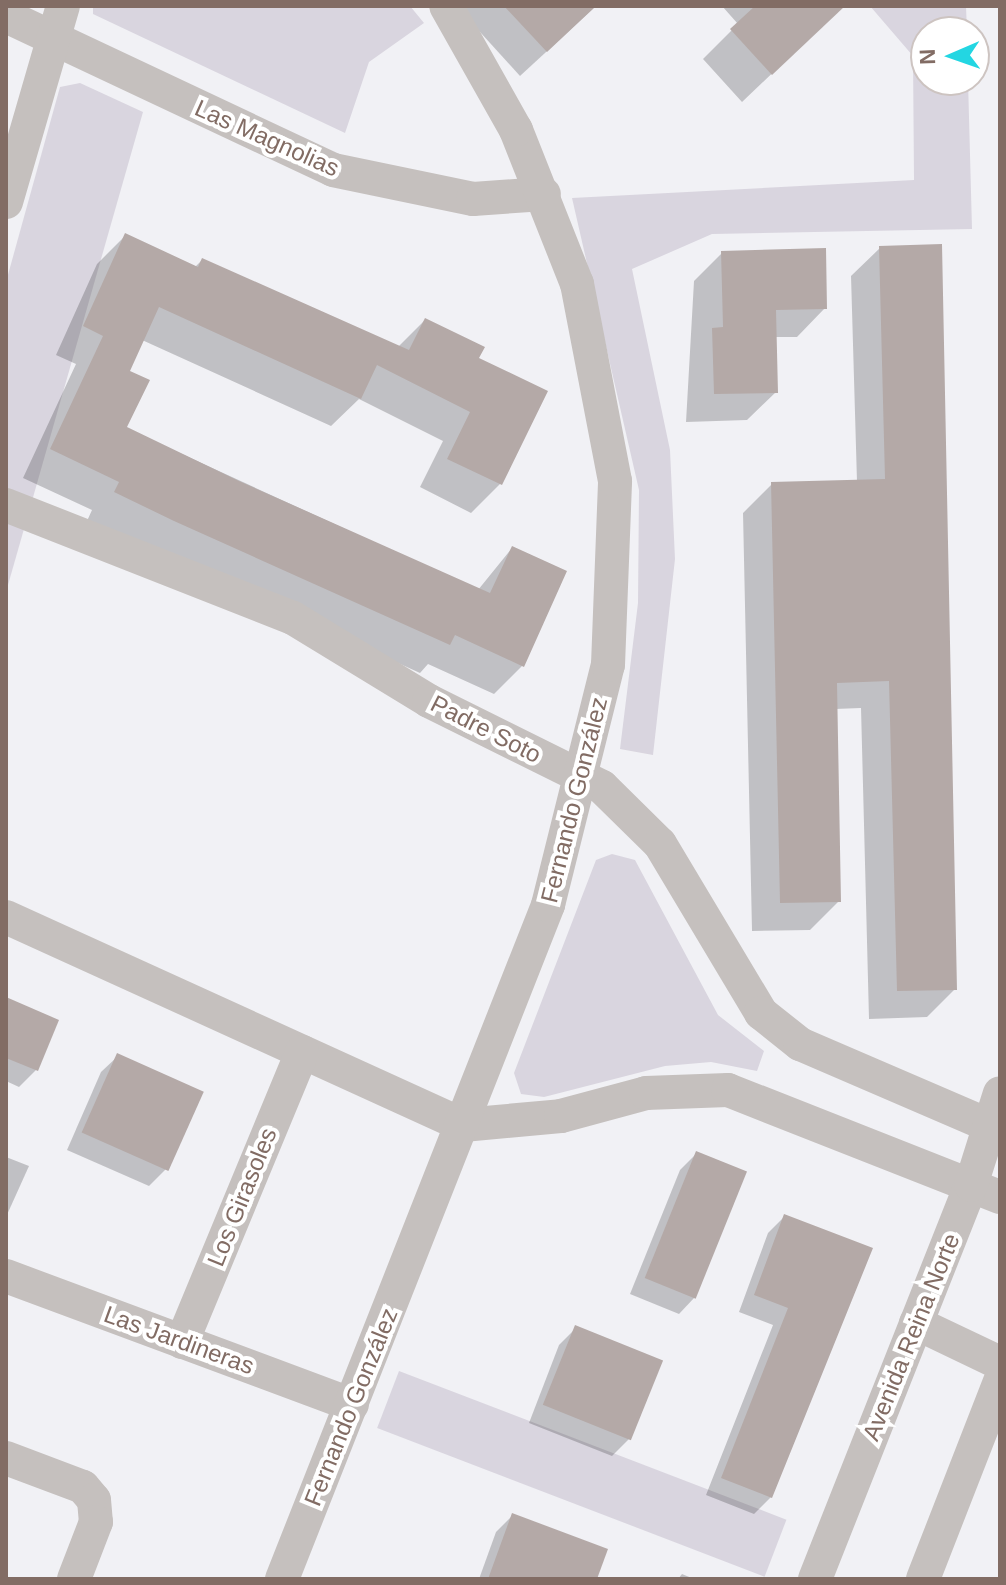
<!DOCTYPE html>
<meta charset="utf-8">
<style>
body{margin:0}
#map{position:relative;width:1006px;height:1585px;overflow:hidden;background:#f1f1f5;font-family:Helvetica,sans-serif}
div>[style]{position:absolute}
.green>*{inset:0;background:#d9d5df;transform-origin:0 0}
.shadow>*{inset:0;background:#0003}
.building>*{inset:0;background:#b4a9a7;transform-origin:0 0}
.minor>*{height:34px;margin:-17px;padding:0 17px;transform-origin:17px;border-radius:17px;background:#c5c0be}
span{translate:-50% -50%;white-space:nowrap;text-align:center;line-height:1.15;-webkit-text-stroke:8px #fff;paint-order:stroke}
.street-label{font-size:24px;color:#826c64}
.frame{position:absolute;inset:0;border:8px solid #826c64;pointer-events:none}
.north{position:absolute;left:910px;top:16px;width:80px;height:80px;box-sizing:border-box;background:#fff;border:2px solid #cdc4c1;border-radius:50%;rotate:268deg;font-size:22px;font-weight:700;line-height:32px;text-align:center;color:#826c64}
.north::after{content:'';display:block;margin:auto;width:28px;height:36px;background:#23d6e2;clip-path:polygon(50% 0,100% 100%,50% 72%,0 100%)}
</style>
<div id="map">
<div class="green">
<div style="clip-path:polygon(93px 6px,410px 6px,424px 23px,369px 62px,345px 133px,93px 14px)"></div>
<div style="clip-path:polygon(870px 6px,966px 6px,967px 32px,926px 32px,926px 80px,968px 80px,972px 229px,712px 234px,632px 269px,670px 450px,675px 559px,653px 755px,620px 749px,638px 603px,639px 490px,572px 198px,914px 180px,913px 56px)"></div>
<div style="clip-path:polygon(80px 83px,143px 112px,6px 592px,6px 282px,60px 87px)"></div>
<div style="clip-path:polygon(612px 854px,635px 860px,718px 1015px,764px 1051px,757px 1071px,711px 1062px,665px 1066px,544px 1097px,521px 1094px,514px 1073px,596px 860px)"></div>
<div style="left:399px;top:1371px;width:415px;height:61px;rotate:21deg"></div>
</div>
<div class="shadow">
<div style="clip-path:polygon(465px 6px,596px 6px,520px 76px,460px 10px)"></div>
<div style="clip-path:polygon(722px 6px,843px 6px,742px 102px,703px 59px,738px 24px)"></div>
<div style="clip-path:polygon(126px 235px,195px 267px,202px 260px,398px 347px,425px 320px,477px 358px,500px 484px,471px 513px,420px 487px,443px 441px,359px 399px,331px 426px,142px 340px,127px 372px,125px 428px,478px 590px,512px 548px,522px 666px,494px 694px,428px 664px,420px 673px,87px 521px,92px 510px,23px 478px,76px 364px,56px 355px,97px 264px)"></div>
<div style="clip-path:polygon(880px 248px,955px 989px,927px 1017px,869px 1019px,861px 708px,835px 709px,839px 901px,810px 930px,752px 931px,743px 513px,772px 484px,857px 482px,851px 276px)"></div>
<div style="clip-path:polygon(722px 253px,825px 308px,797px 337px,775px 337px,776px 392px,747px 420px,686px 422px,694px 281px)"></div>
<div style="clip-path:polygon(6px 1000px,36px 1070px,19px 1087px,6px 1081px)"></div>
<div style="clip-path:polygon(118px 1056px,166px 1169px,149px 1186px,67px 1150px,101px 1072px)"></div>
<div style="clip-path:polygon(696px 1154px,695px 1297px,679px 1314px,630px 1294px,680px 1170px)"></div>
<div style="clip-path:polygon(6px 1157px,29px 1166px,6px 1217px)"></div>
<div style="clip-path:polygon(785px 1216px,870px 1250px,771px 1497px,754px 1514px,706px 1495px,773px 1325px,739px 1312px,768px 1233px)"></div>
<div style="clip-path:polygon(576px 1328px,629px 1439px,612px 1456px,529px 1423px,559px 1345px)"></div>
<div style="clip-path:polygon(513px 1515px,595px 1579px,479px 1579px,496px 1532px)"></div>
<div style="clip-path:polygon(682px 1574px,694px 1579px,678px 1579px)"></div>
</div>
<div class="building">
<div style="clip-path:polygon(504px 6px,596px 6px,547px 52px)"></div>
<div style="clip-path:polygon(755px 6px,845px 6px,772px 75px,730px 29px)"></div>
<div style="clip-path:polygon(125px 233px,198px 267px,202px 258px,409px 350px,425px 318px,485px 347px,479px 358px,548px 391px,502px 485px,447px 459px,470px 412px,377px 365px,361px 399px,159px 307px,130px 371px,150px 380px,127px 427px,239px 481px,490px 593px,512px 546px,567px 571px,524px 667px,455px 635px,450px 645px,174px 521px,114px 492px,119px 482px,50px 449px,103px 336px,83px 326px)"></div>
<div style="clip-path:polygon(942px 244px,957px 990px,897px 991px,889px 681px,837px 683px,841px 902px,780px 903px,771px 482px,885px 479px,879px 246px)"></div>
<div style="clip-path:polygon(826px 248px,827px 309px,776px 310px,778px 393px,714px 394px,712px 328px,723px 327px,721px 251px)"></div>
<div style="clip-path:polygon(6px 997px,59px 1020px,38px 1071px,6px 1058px)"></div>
<div style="left:117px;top:1053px;width:95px;height:87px;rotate:24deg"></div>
<div style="left:696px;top:1151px;width:55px;height:137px;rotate:22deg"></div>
<div style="clip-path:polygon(784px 1214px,873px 1248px,772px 1498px,721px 1478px,788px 1308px,754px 1295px)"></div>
<div style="left:575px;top:1325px;width:95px;height:86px;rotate:22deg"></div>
<div style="clip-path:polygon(512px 1513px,608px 1549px,597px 1579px,488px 1579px)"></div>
</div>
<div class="minor">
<div style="left:6px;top:16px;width:361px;rotate:25.2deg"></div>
<div style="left:333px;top:170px;width:143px;rotate:11.7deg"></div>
<div style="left:473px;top:199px;width:71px;rotate:-4deg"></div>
<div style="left:6px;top:202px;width:204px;rotate:-73.8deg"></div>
<div style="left:6px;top:505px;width:308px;rotate:21.5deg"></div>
<div style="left:293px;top:618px;width:159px;rotate:31.4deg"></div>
<div style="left:429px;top:701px;width:193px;rotate:26.4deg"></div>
<div style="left:602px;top:787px;width:81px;rotate:44.5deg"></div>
<div style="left:660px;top:844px;width:197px;rotate:59.1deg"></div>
<div style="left:761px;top:1013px;width:50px;rotate:38.5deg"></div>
<div style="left:800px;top:1044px;width:218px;rotate:23.3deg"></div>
<div style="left:6px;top:917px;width:502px;rotate:24.47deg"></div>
<div style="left:463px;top:1125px;width:98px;rotate:-5.2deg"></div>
<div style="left:561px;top:1116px;width:88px;rotate:-15.1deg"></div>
<div style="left:646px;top:1093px;width:82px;rotate:-2.1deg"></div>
<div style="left:728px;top:1090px;width:292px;rotate:21.5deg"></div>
<div style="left:6px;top:1276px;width:369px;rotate:20.4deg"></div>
<div style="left:916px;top:1323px;width:93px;rotate:25.5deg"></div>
<div style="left:182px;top:1342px;width:314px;rotate:-67.5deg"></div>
<div style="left:6px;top:1458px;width:82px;rotate:20.6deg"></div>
<div style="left:83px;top:1487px;width:17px;rotate:50deg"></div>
<div style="left:94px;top:1500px;width:22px;rotate:85deg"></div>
<div style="left:96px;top:1522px;width:61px;rotate:111.1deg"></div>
<div style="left:282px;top:1579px;width:725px;rotate:-68.46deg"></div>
<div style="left:548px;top:905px;width:247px;rotate:-76deg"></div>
<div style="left:608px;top:665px;width:184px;rotate:-87.8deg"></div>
<div style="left:615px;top:481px;width:201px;rotate:-100.9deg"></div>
<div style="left:577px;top:284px;width:166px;rotate:-111.6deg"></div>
<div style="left:516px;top:130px;width:142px;rotate:-119.4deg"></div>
<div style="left:815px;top:1579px;width:424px;rotate:-68.4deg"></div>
<div style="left:971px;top:1185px;width:96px;rotate:-72.5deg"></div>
<div style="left:923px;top:1579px;width:212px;rotate:-68.7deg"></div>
</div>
<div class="street-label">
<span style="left:267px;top:138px;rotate:24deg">Las Magnolias</span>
<span style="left:486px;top:729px;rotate:27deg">Padre Soto</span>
<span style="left:574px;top:800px;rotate:-76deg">Fernando González</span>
<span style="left:242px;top:1197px;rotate:-68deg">Los Girasoles</span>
<span style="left:911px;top:1337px;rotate:-68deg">Avenida Reina Norte</span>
<span style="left:179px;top:1340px;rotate:20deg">Las Jardineras</span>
<span style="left:351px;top:1407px;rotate:-68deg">Fernando González</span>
</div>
<div class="frame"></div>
<div class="north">N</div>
</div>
